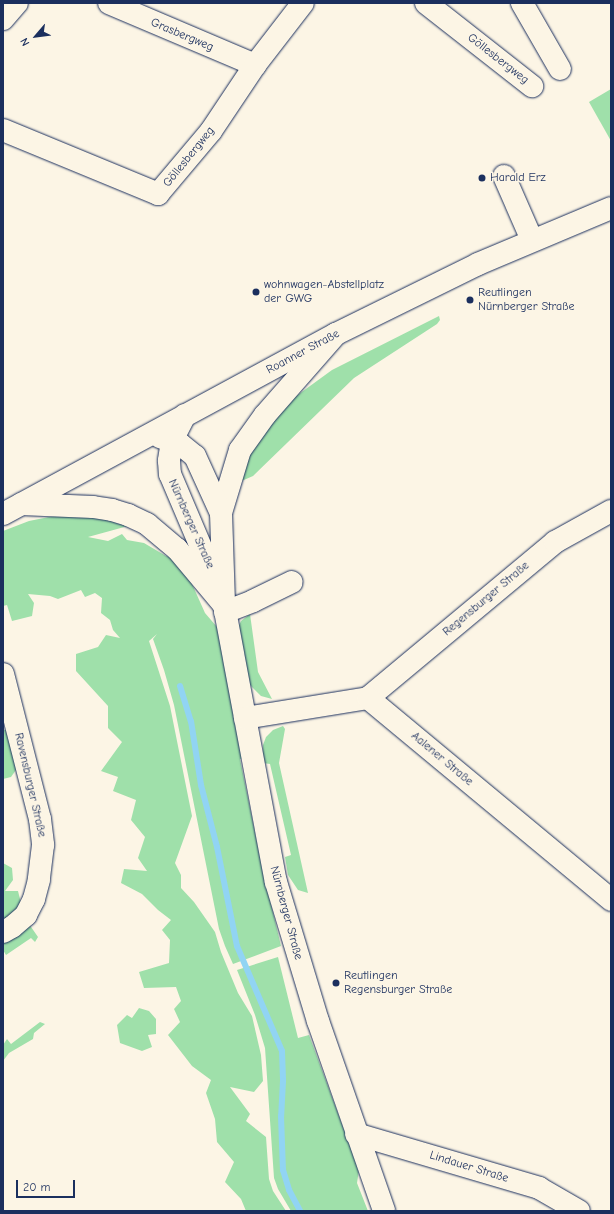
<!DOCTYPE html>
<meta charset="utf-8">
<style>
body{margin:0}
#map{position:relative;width:614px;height:1214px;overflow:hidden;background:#fcf5e5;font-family:"Comic Neue",sans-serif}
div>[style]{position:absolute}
.green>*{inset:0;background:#9fe0aa}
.stream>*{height:6px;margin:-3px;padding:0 3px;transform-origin:3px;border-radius:3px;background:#91d4f3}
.roads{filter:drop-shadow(0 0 1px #1b2f5e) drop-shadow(0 0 1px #1b2f5e)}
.minor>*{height:22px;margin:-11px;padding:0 11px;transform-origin:11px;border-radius:11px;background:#fcf5e5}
.dots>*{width:11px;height:11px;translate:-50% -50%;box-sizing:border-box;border:2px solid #fcf5e5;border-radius:50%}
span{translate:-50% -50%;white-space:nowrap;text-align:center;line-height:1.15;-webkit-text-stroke:3.5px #fcf5e5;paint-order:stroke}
.street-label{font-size:12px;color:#1b2f5e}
.poi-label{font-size:12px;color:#1b2f5e}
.left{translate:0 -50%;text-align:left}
.frame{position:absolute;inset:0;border:4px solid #1b2f5e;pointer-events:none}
.north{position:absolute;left:16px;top:16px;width:40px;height:40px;-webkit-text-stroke:3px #fcf5e5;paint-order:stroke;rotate:242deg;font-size:11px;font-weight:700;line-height:16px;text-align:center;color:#1b2f5e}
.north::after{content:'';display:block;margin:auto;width:14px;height:18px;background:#1b2f5e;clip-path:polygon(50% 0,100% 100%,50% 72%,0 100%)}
.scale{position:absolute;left:16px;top:1180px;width:59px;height:18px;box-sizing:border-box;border:2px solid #1b2f5e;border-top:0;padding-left:5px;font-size:12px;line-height:14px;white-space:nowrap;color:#1b2f5e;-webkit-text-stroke:3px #fcf5e5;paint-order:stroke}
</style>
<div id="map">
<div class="green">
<div style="clip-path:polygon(611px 89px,611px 141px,589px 102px)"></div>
<div style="clip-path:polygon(439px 316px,440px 320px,437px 324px,354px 378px,253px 476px,237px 483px,240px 470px,258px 437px,288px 402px,332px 370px)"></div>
<div style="clip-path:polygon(92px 514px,128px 526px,88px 537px,108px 541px,122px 534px,127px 540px,144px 543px,166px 556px,173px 558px,188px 575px,205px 613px,217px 627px,245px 758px,240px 759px,261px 862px,281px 946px,233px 964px,225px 946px,219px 929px,174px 705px,164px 670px,153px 639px,157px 634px,149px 641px,170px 706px,192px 816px,175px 863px,181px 875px,181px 888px,194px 902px,215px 932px,221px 952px,238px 993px,252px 1016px,261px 1055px,263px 1081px,254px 1092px,230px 1087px,250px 1114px,246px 1121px,266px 1137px,269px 1179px,273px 1191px,286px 1211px,246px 1211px,241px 1199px,225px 1182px,234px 1162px,217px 1142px,215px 1119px,206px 1093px,211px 1080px,192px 1066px,168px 1035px,180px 1022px,174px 1009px,181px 1001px,176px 987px,144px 988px,139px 972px,169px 963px,170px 940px,162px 930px,171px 920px,158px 910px,142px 894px,121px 883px,124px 869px,147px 871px,138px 858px,145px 837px,131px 820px,136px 800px,113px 791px,118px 777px,101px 771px,122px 742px,108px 728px,108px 706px,76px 671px,76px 654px,98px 647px,106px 635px,120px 638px,113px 630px,110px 620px,101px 613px,102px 598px,95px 593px,85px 597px,81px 590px,58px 599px,50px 596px,28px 594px,34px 603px,32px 616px,12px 621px,7px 605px,3px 606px,3px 531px,29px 521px,59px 515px)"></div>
<div style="clip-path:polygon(250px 614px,258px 672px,272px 699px,261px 696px,250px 685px,238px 628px,241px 621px)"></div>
<div style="clip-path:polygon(283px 726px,285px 729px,279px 763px,308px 893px,298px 890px,288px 875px,285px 857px,291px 855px,270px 764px,263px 763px,263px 745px,266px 737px,273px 730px)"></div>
<div style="clip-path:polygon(3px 730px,9px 730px,18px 767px,11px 777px,3px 779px)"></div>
<div style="clip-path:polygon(3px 863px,12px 868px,13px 880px,5px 891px,18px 891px,21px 903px,9px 922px,3px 919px)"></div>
<div style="clip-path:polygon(29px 924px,38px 937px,35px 942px,31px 938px,6px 955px,3px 950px,3px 942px)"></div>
<div style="clip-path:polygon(278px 957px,298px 1038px,309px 1035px,359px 1170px,357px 1183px,368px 1211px,291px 1211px,278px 1189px,274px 1178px,265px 1048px,255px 1015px,237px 970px)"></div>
<div style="clip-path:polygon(139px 1008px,149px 1011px,156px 1019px,156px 1034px,148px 1035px,152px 1047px,142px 1051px,120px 1043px,117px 1025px,127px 1015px,132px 1018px)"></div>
<div style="clip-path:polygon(40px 1022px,45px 1024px,34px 1033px,33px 1039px,9px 1053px,3px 1061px,3px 1045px,7px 1039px,11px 1044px)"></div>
</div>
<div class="stream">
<div style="left:180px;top:686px;width:37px;rotate:73deg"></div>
<div style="left:191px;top:721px;width:65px;rotate:81.1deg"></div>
<div style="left:201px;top:785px;width:64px;rotate:75.5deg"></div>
<div style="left:217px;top:847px;width:101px;rotate:78.6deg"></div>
<div style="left:237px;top:946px;width:114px;rotate:66.8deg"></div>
<div style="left:282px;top:1051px;width:30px;rotate:88deg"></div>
<div style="left:283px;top:1081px;width:35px;rotate:93deg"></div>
<div style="left:281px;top:1116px;width:54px;rotate:87.9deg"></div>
<div style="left:283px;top:1170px;width:21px;rotate:73deg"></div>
<div style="left:289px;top:1190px;width:24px;rotate:62deg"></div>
</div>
<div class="roads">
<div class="minor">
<div style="left:109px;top:3px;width:159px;rotate:23deg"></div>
<div style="left:426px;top:3px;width:135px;rotate:38.1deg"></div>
<div style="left:522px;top:3px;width:76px;rotate:60.1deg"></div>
<div style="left:3px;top:19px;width:21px;rotate:-49deg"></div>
<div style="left:3px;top:130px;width:168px;rotate:22.4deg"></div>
<div style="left:158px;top:194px;width:82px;rotate:-49.9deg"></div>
<div style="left:211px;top:131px;width:79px;rotate:-56.3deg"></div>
<div style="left:255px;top:65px;width:78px;rotate:-52.3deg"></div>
<div style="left:504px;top:176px;width:70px;rotate:66.4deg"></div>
<div style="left:336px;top:334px;width:108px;rotate:131.2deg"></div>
<div style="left:265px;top:415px;width:43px;rotate:125.5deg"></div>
<div style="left:240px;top:450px;width:66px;rotate:106.8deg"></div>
<div style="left:221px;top:513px;width:92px;rotate:88.1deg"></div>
<div style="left:224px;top:605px;width:282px;rotate:79.4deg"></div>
<div style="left:276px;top:882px;width:145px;rotate:73.2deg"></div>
<div style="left:318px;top:1021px;width:201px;rotate:70.8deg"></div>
<div style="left:185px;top:415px;width:29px;rotate:117deg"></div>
<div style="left:172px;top:441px;width:20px;rotate:99deg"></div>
<div style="left:169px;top:461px;width:13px;rotate:86deg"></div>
<div style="left:170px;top:474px;width:123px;rotate:67deg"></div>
<div style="left:160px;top:437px;width:21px;rotate:19deg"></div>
<div style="left:180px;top:444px;width:19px;rotate:39deg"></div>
<div style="left:195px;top:456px;width:63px;rotate:65.5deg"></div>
<div style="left:21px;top:504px;width:72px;rotate:2.4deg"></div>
<div style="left:93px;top:507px;width:19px;rotate:9deg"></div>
<div style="left:112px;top:510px;width:17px;rotate:17deg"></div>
<div style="left:128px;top:515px;width:21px;rotate:25deg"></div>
<div style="left:147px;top:524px;width:39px;rotate:40deg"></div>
<div style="left:177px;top:549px;width:73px;rotate:50deg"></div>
<div style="left:3px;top:514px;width:379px;rotate:-28.4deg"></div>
<div style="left:336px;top:334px;width:158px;rotate:-26.2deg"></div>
<div style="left:478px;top:264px;width:144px;rotate:-22.8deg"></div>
<div style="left:225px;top:612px;width:30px;rotate:-21deg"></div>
<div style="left:253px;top:601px;width:43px;rotate:-26deg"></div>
<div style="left:3px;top:674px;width:150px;rotate:75.7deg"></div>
<div style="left:40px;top:819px;width:26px;rotate:83deg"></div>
<div style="left:43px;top:845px;width:35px;rotate:97deg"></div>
<div style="left:39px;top:880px;width:20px;rotate:105deg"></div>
<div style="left:34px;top:899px;width:18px;rotate:117deg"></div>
<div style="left:26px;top:915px;width:18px;rotate:139deg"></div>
<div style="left:12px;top:927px;width:10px;rotate:151deg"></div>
<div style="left:368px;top:698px;width:244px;rotate:-39.8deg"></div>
<div style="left:555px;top:542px;width:64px;rotate:-29deg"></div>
<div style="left:245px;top:718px;width:125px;rotate:-9.2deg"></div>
<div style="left:368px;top:698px;width:316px;rotate:39.7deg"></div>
<div style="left:356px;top:1134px;width:191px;rotate:16.4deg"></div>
<div style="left:539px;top:1188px;width:46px;rotate:29.9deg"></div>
</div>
</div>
<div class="dots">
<div style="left:482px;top:178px;background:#1b2f5e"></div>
<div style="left:256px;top:292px;background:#1b2f5e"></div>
<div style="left:470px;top:300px;background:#1b2f5e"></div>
<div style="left:336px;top:983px;background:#1b2f5e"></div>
</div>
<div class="street-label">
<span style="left:182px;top:35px;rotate:23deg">Grasbergweg</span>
<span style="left:498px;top:59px;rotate:38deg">Göllesbergweg</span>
<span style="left:189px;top:157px;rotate:-51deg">Göllesbergweg</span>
<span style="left:303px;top:352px;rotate:-28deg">Roanner Straße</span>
<span style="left:191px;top:524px;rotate:66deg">Nürnberger Straße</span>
<span style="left:486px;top:599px;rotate:-40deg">Regensburger Straße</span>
<span style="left:442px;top:759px;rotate:40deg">Aalener Straße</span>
<span style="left:30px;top:785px;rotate:77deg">Ravensburger Straße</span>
<span style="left:286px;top:913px;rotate:75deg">Nürnberger Straße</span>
<span style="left:469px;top:1167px;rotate:17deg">Lindauer Straße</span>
</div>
<div class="poi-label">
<span class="left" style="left:490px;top:178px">Harald Erz</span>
<span class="left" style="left:264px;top:292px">wohnwagen-Abstellplatz<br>der GWG</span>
<span class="left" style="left:478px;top:300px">Reutlingen<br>Nürnberger Straße</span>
<span class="left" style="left:344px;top:983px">Reutlingen<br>Regensburger Straße</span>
</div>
<div class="frame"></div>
<div class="north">N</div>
<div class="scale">20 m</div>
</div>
